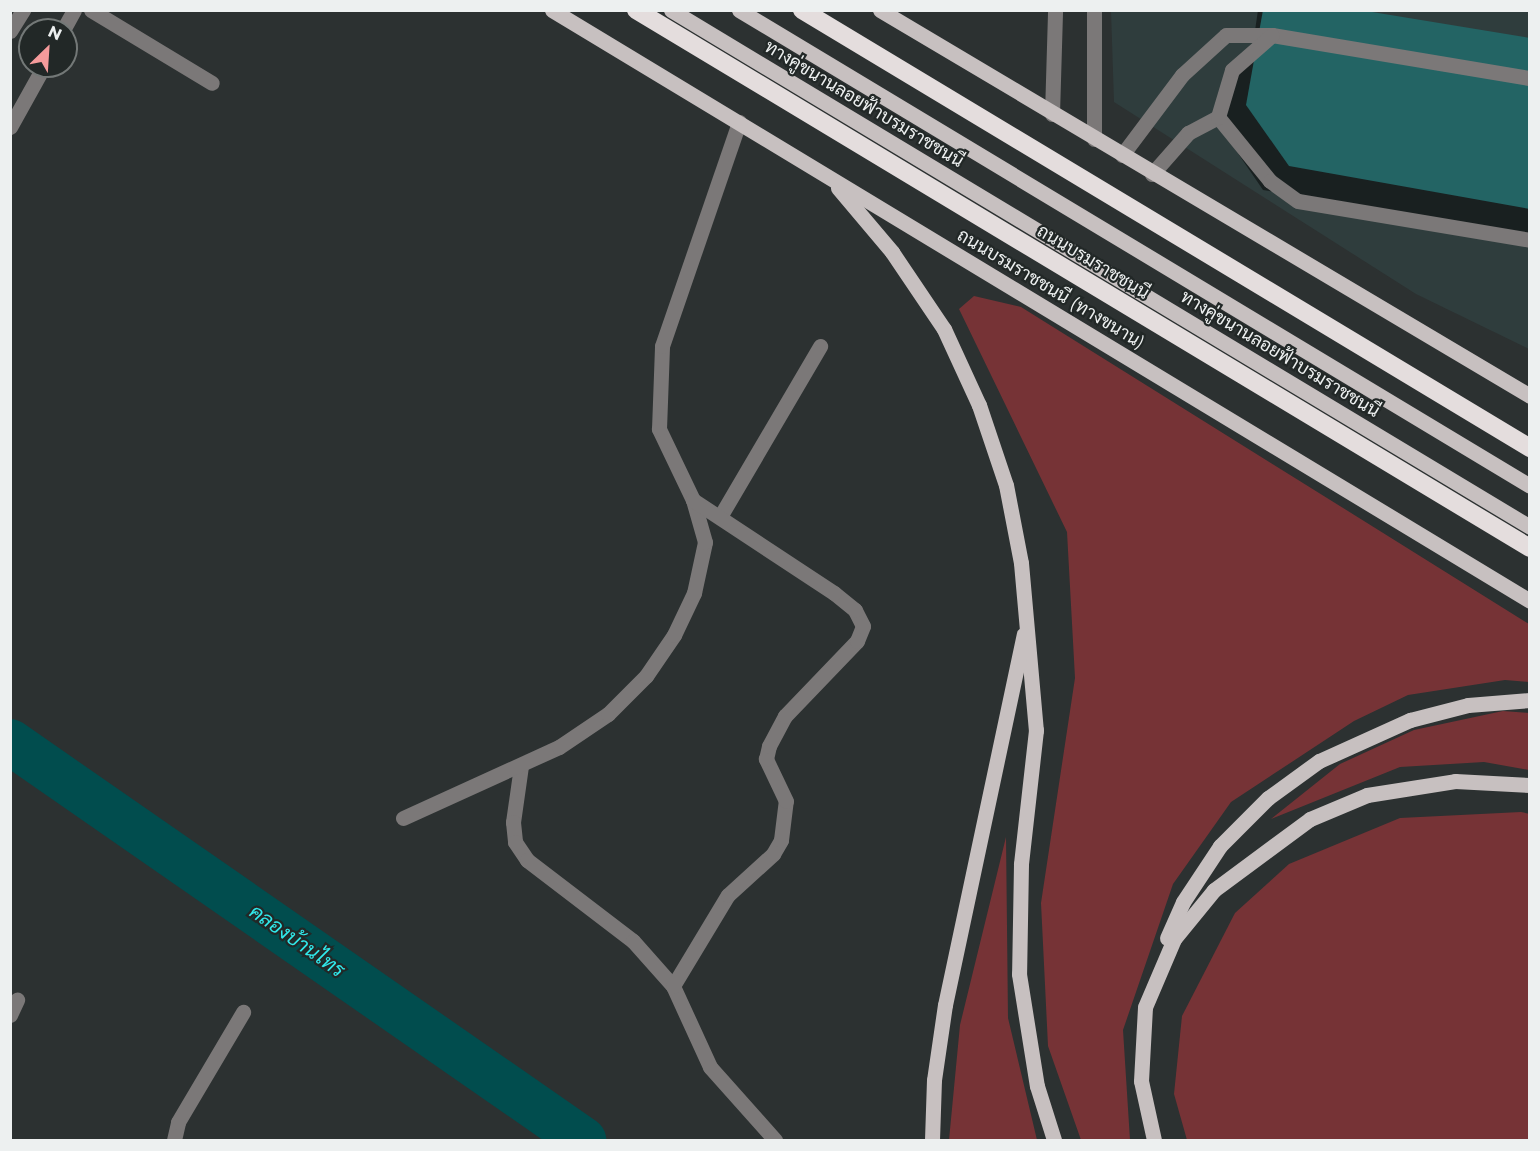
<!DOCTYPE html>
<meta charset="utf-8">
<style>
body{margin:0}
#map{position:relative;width:1540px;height:1151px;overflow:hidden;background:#2c3131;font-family:Montserrat,Sarabun,sans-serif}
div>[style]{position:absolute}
.built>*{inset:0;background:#2f3d3d}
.green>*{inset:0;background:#763336}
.shadow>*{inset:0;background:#0007}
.river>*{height:46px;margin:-23px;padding:0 23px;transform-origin:23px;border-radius:23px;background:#014d4e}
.building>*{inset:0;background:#236464}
.minor>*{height:15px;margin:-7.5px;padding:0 7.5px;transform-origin:7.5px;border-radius:7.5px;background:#7b7878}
.major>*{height:15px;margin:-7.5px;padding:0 7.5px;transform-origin:7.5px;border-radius:7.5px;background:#c7c0c0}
.highway>*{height:18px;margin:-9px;padding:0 9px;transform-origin:9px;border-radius:9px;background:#e4dddd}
span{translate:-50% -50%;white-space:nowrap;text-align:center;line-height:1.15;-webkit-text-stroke:4.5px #222827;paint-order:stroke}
.street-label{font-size:18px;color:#edf0f0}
.water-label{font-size:20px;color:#30e9eb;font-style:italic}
.frame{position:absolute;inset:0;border:12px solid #edf0f0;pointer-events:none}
.north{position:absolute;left:18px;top:18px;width:60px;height:60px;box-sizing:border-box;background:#222827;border:2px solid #737877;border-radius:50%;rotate:25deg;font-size:16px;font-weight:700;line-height:24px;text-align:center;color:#edf0f0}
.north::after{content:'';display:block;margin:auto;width:21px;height:27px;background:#f59b9b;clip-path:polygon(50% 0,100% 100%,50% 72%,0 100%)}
</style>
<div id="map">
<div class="built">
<div style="clip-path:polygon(1111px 11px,1529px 11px,1529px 349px,1416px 294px,1114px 102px)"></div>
</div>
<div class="green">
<div style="clip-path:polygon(974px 296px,1021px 307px,1529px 624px,1529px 682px,1505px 680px,1408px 695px,1354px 721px,1231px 802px,1173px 884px,1123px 1030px,1130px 1140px,1081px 1140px,1048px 1046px,1041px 903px,1075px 678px,1067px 532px,959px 309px)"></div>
<div style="clip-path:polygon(1503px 711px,1529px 713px,1529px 770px,1484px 762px,1400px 767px,1271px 819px,1340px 764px,1414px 730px)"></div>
<div style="clip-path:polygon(1521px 812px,1530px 814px,1529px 1140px,1187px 1140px,1174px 1094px,1182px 1016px,1235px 913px,1289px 864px,1400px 818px)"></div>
<div style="clip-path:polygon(1006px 837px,1008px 1018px,1037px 1140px,949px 1140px,960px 1025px)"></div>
</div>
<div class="shadow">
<div style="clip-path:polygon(1258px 10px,1351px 10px,1530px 39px,1530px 238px,1263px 190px,1222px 130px,1231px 78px,1251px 58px)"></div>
</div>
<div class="river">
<div style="left:10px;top:742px;width:698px;rotate:34.78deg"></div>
</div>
<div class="building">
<div style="clip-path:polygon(1263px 10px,1360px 10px,1530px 38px,1530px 209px,1289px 166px,1246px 105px)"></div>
</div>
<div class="minor">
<div style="left:91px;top:10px;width:141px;rotate:31.1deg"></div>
<div style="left:63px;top:30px;width:23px;rotate:-61deg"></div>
<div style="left:10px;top:31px;width:25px;rotate:-58deg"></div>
<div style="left:1052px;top:114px;width:104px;rotate:-88.3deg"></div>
<div style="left:1218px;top:117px;width:82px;rotate:50.9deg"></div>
<div style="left:1270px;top:181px;width:34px;rotate:36deg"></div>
<div style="left:1298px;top:201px;width:235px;rotate:9.5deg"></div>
<div style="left:10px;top:127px;width:70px;rotate:-60.9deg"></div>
<div style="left:1094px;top:139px;width:129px;rotate:-90deg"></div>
<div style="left:1122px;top:155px;width:100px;rotate:-53.1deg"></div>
<div style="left:1182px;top:75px;width:59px;rotate:-42.3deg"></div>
<div style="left:1226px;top:35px;width:46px"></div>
<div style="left:1272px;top:35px;width:262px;rotate:9.5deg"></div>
<div style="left:1152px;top:174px;width:55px;rotate:-48.7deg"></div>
<div style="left:1188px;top:133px;width:34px;rotate:-28deg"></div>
<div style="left:1218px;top:117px;width:49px;rotate:-73.4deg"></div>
<div style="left:1232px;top:70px;width:53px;rotate:-41.2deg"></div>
<div style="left:721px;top:515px;width:196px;rotate:-59.6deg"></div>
<div style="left:521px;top:766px;width:57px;rotate:98.1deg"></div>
<div style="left:513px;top:822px;width:20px;rotate:84deg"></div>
<div style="left:515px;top:842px;width:22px;rotate:56deg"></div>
<div style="left:527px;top:860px;width:133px;rotate:37.4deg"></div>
<div style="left:633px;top:941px;width:60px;rotate:48.4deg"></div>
<div style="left:673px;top:986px;width:89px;rotate:65.4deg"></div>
<div style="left:710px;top:1067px;width:98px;rotate:48.3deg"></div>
<div style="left:403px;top:818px;width:171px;rotate:-24.5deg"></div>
<div style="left:559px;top:747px;width:59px;rotate:-34deg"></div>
<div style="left:608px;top:714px;width:54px;rotate:-45deg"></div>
<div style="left:646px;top:676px;width:50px;rotate:-55.7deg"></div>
<div style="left:674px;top:635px;width:47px;rotate:-64.5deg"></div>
<div style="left:694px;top:593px;width:52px;rotate:-77.8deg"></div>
<div style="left:705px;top:542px;width:44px;rotate:-105.9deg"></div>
<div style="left:693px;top:500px;width:79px;rotate:-115.6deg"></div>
<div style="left:659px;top:429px;width:83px;rotate:-87.9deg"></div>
<div style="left:662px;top:346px;width:237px;rotate:-71deg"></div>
<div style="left:673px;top:986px;width:106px;rotate:-58.9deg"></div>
<div style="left:728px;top:895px;width:61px;rotate:-42.3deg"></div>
<div style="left:773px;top:854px;width:16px;rotate:-60deg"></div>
<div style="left:781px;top:840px;width:39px;rotate:-83deg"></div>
<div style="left:786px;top:801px;width:47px;rotate:-115.5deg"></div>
<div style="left:766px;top:759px;width:13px;rotate:-77deg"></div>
<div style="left:769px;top:746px;width:34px;rotate:-62deg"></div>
<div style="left:785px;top:716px;width:104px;rotate:-46.2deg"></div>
<div style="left:857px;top:641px;width:16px;rotate:-68deg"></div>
<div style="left:863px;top:626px;width:18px;rotate:-117deg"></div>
<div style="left:855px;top:610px;width:27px;rotate:-141deg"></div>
<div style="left:834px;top:593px;width:169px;rotate:-146.6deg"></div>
<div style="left:10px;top:1015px;width:17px;rotate:-65deg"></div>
<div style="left:174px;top:1140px;width:18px;rotate:-77deg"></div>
<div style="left:178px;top:1122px;width:128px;rotate:-59.4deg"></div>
</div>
<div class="major">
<div style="left:552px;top:10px;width:1143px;rotate:31.14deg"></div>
<div style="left:671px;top:10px;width:1003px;rotate:31.04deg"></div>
<div style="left:739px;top:10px;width:923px;rotate:31.04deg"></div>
<div style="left:880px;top:10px;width:756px;rotate:30.7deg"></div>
<div style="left:838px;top:188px;width:84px;rotate:49.8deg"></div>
<div style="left:892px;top:252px;width:93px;rotate:56deg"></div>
<div style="left:944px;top:329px;width:84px;rotate:65.3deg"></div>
<div style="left:979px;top:405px;width:84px;rotate:71.4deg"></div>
<div style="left:1006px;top:485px;width:79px;rotate:79.1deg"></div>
<div style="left:1021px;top:563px;width:168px;rotate:84.9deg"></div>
<div style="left:1036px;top:730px;width:135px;rotate:96.4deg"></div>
<div style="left:1021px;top:864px;width:110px;rotate:91deg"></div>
<div style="left:1019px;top:974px;width:113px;rotate:80.9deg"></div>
<div style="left:1037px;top:1086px;width:57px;rotate:72.5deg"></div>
<div style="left:1167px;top:938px;width:39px;rotate:-66deg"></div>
<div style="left:1183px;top:902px;width:67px;rotate:-56.5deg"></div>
<div style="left:1220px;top:846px;width:68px;rotate:-45deg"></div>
<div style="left:1268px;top:798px;width:63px;rotate:-36deg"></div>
<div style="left:1319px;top:761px;width:100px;rotate:-24.3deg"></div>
<div style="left:1410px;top:720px;width:60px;rotate:-14.5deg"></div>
<div style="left:1468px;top:705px;width:62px;rotate:-4.6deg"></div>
<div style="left:932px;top:1140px;width:60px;rotate:-88.1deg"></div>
<div style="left:934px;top:1080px;width:76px;rotate:-81.7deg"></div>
<div style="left:945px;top:1005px;width:379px;rotate:-78deg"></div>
<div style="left:1154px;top:1140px;width:60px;rotate:-102.4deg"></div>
<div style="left:1141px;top:1081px;width:74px;rotate:-86.9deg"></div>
<div style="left:1145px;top:1007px;width:74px;rotate:-66.9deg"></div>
<div style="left:1174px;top:939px;width:63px;rotate:-50.8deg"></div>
<div style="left:1214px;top:890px;width:119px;rotate:-36.5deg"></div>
<div style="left:1310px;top:819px;width:62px;rotate:-22.8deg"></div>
<div style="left:1367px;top:795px;width:89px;rotate:-9deg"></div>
<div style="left:1455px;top:781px;width:75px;rotate:3.1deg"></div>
</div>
<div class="highway">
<div style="left:636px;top:10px;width:1043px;rotate:31.04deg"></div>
<div style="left:802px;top:10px;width:850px;rotate:31.03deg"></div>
</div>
<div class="street-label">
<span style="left:864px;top:104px;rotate:31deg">ทางคู่ขนานลอยฟ้าบรมราชชนนี</span>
<span style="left:1093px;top:262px;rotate:31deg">ถนนบรมราชชนนี</span>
<span style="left:1051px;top:289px;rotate:31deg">ถนนบรมราชชนนี (ทางขนาน)</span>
<span style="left:1280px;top:354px;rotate:31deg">ทางคู่ขนานลอยฟ้าบรมราชชนนี</span>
</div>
<div class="water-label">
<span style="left:297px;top:941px;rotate:35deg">คลองบ้านไทร</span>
</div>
<div class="frame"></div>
<div class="north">N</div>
</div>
